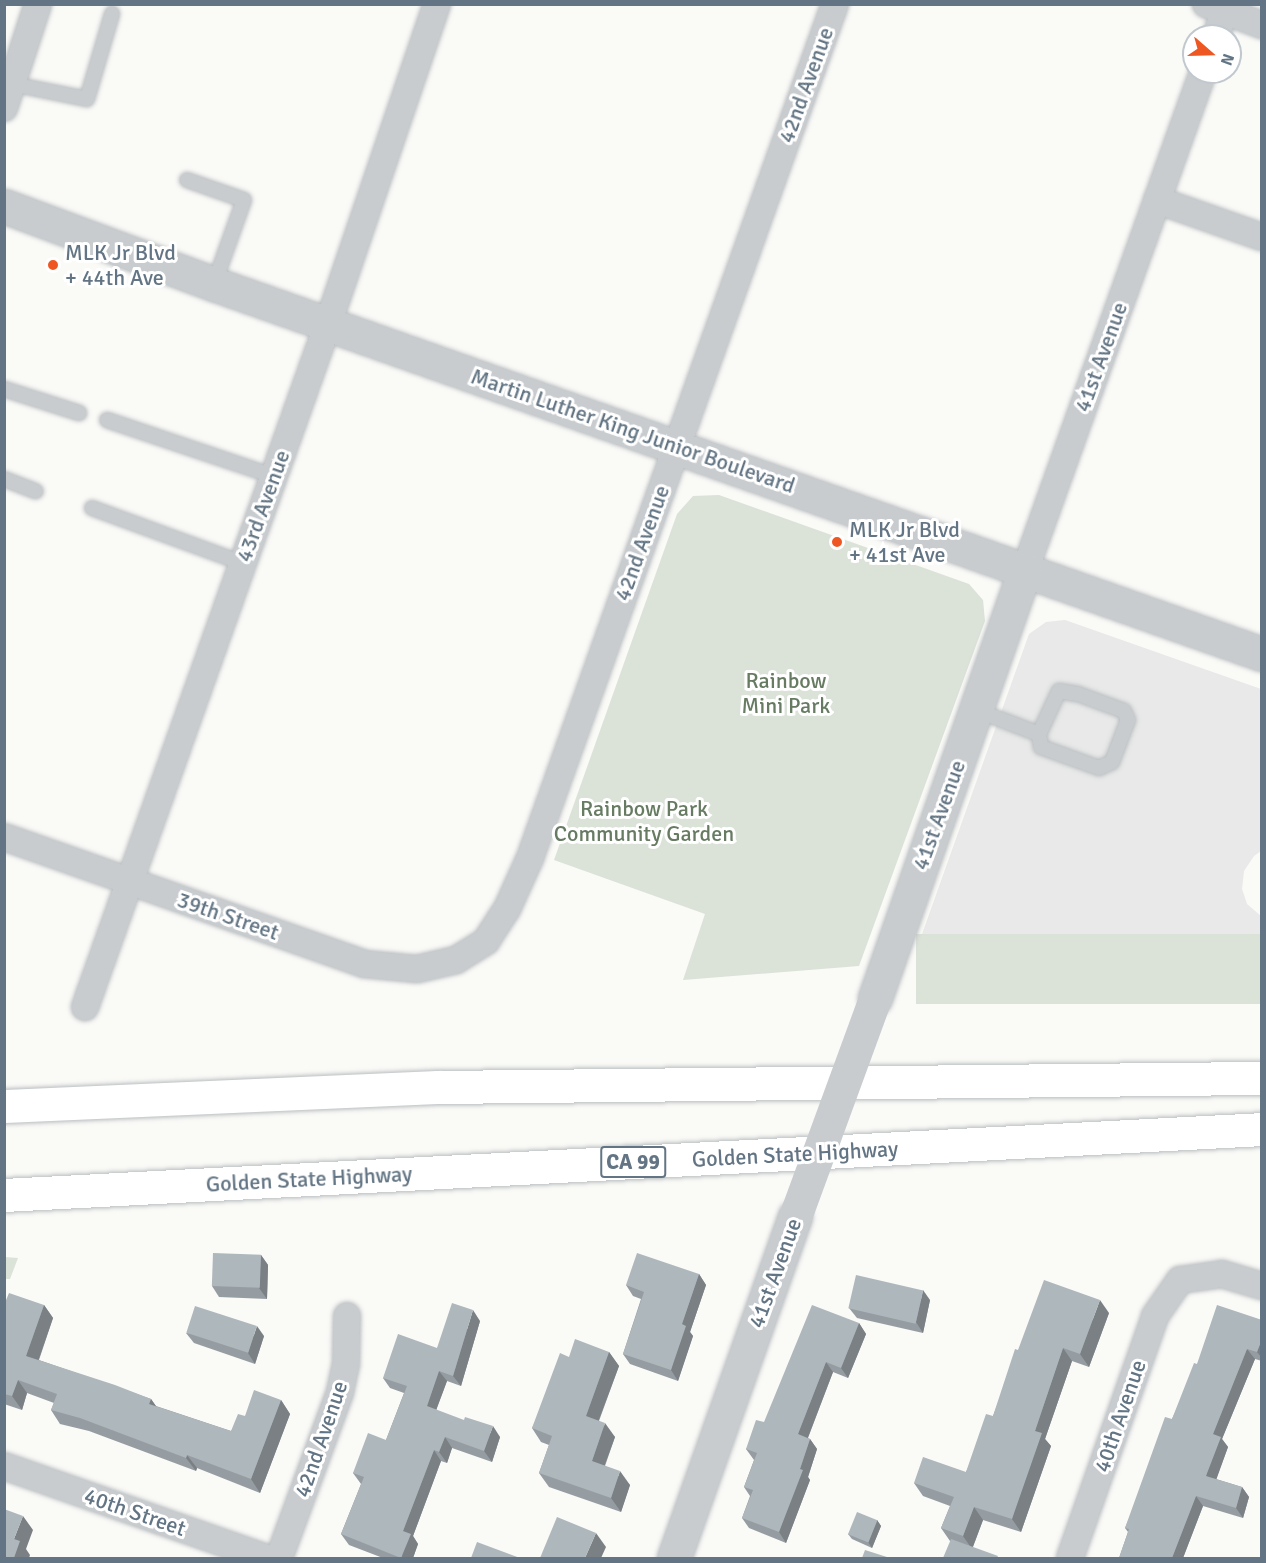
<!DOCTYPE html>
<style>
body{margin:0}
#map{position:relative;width:1266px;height:1563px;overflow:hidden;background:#fafaf7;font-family:Signika,sans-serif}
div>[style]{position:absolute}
.built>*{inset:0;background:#e8e9e8}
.green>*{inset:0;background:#dbe2d8;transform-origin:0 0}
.roads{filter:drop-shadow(0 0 2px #babec1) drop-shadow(0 0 2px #babec1)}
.service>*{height:14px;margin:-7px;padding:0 7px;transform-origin:7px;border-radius:7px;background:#c8cccf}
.minor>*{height:26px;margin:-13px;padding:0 13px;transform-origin:13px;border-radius:13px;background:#c8cccf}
.tertiary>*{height:33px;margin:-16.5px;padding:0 16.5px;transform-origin:16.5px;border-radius:16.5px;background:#c8cccf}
.motorway>*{height:33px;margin:-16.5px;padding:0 16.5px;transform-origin:16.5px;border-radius:16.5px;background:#fff}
.tertiary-bridge>*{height:33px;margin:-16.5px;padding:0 16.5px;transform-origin:16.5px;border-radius:16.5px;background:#c8cccf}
.wall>*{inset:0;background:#969da2}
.shaded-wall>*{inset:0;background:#7a8084}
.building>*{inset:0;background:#aeb7bc;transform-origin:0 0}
.dots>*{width:16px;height:16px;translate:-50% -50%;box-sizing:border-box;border:3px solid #fff;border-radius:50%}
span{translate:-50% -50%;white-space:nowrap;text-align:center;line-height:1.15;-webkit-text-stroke:6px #fff;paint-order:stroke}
.shield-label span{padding:2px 4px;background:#fff;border:2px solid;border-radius:4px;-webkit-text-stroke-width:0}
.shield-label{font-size:21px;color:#637584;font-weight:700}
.street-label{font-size:22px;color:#637584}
.poi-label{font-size:22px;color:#637584}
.left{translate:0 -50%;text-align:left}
.park-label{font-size:22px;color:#667b62}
.frame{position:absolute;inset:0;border:6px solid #637584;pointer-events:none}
.north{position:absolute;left:1182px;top:24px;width:60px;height:60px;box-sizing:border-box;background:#fff;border:2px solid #c1c8ce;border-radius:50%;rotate:110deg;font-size:16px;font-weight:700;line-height:24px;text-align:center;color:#637584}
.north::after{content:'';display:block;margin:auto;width:21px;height:27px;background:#ef5722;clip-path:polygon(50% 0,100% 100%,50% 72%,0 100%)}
</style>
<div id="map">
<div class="built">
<div style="clip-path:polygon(1065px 620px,1261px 689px,1261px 851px,1254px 856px,1244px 871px,1242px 889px,1247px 904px,1261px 916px,1261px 934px,916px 951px,1029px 634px,1046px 622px)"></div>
</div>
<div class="green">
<div style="clip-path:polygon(719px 495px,969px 584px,983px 600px,985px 621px,859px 966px,683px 980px,705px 914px,554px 860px,677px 514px,693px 496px)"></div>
<div style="left:1261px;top:934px;width:70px;height:345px;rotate:90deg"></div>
<div style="clip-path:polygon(5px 1257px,18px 1258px,10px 1279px,5px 1279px)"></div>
</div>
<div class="roads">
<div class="service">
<div style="left:12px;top:84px;width:76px;rotate:11.3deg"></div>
<div style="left:87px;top:99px;width:89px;rotate:-73.6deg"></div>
<div style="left:187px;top:180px;width:60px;rotate:19.3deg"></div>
<div style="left:244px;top:200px;width:89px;rotate:109.7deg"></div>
<div style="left:4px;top:389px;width:79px;rotate:17.7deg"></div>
<div style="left:107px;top:420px;width:175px;rotate:18.6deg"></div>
<div style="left:4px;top:479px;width:34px;rotate:21deg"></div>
<div style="left:92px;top:508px;width:160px;rotate:20.1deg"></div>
<div style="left:976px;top:710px;width:67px;rotate:20.9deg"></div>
<div style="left:1039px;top:734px;width:47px;rotate:-65.1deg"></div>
<div style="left:1059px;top:691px;width:19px;rotate:9deg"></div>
<div style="left:1078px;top:694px;width:49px;rotate:20.3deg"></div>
<div style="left:1124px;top:711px;width:10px;rotate:66deg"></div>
<div style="left:1128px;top:720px;width:45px;rotate:110.9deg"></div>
<div style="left:1112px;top:762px;width:14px;rotate:155deg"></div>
<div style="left:1099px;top:768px;width:62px;rotate:-160.1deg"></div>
<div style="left:1041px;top:747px;width:13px;rotate:-99deg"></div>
</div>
<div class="minor">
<div style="left:1206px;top:4px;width:60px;rotate:20.6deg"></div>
<div style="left:1216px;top:36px;width:34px;rotate:-71deg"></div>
<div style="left:4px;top:108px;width:109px;rotate:-71.9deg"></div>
<div style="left:1157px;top:200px;width:111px;rotate:19.4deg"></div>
<div style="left:1025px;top:570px;width:529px;rotate:-70.33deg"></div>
<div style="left:4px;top:837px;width:382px;rotate:19.4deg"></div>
<div style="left:364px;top:964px;width:53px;rotate:5.4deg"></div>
<div style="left:417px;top:969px;width:40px;rotate:-13deg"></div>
<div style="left:456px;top:960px;width:36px;rotate:-32deg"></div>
<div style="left:486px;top:941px;width:38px;rotate:-57deg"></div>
<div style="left:507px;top:909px;width:56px;rotate:-65.7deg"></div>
<div style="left:530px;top:858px;width:907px;rotate:-70.35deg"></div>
<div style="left:85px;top:1007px;width:725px;rotate:-70.42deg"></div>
<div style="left:328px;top:324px;width:338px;rotate:-71.2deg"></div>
<div style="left:4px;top:1466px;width:278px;rotate:19.3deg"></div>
<div style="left:279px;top:1558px;width:177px;rotate:-69.8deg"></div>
<div style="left:340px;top:1392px;width:29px;rotate:-78deg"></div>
<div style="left:346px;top:1364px;width:48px;rotate:-88.8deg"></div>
<div style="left:1070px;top:1558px;width:256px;rotate:-70.6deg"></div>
<div style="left:1155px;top:1316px;width:44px;rotate:-55.2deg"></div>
<div style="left:1180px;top:1280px;width:42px;rotate:-8.1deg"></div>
<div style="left:1222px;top:1274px;width:42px;rotate:16.7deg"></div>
</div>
<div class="tertiary">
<div style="left:4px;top:206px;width:224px;rotate:20.4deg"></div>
<div style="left:214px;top:284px;width:1111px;rotate:19.45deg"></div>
<div style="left:875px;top:998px;width:454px;rotate:-70.7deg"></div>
<div style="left:674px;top:1558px;width:362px;rotate:-70.5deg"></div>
</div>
<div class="motorway">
<div style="left:4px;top:1106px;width:434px;rotate:-2.5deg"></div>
<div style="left:438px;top:1087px;width:824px;rotate:-0.63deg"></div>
<div style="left:4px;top:1195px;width:1260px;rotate:-3deg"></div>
</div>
</div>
<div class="tertiary-bridge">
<div style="left:795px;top:1217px;width:233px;rotate:-69.9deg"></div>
</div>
<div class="wall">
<div style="clip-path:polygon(261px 1255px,268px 1265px,267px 1299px,219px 1297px,212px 1286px)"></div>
<div style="clip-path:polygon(699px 1274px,706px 1285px,690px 1332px,693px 1336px,678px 1381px,630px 1364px,623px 1354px,641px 1299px,633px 1296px,626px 1285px)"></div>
<div style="clip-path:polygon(930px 1300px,923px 1333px,857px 1318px,849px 1308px)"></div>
<div style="clip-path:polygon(4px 1305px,44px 1305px,53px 1318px,39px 1360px,151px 1399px,156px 1406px,231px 1431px,245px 1416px,281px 1400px,290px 1414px,260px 1493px,197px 1468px,196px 1471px,89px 1431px,60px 1424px,51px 1410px,54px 1403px,27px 1393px,22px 1410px,4px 1404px)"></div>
<div style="clip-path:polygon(1109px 1313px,1089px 1367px,1072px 1361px,1045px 1439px,1051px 1446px,1021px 1532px,983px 1520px,973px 1547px,950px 1541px,941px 1528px,950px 1506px,923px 1496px,914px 1483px,966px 1472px,993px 1416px,1018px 1350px)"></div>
<div style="clip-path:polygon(1262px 1320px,1262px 1361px,1255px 1359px,1222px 1439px,1228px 1447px,1216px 1479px,1242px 1487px,1249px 1497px,1243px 1518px,1203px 1506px,1183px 1558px,1119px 1558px,1128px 1532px,1125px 1528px,1172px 1419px,1197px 1364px)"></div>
<div style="clip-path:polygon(480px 1321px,461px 1386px,447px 1381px,436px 1410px,500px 1437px,492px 1462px,452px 1448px,447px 1463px,441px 1461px,413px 1536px,418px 1544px,413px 1558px,383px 1558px,349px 1545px,341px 1534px,361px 1484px,353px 1473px,386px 1440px,404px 1393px,390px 1388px,383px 1378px,437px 1348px)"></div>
<div style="clip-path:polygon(859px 1323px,866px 1334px,848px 1378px,833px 1372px,808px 1438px,810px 1439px,817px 1449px,808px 1477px,810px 1480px,786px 1543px,749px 1528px,742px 1518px,750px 1496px,744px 1487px,754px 1460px,746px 1449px)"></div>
<div style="clip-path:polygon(186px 1333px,264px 1336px,255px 1364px,194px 1343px)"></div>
<div style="clip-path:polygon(609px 1352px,619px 1366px,599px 1421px,615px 1437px,605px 1466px,630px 1485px,621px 1512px,549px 1487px,539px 1473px,549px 1445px,541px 1442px,532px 1428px,569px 1357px)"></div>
<div style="clip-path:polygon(877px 1520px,881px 1526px,872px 1548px,852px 1539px,848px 1534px)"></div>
</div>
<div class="shaded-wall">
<div style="clip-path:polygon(261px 1255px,268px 1265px,267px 1299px,259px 1288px)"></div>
<div style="clip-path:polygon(699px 1274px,706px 1285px,690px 1332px,693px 1336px,678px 1381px,671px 1370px,682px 1324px)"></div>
<div style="clip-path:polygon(923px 1290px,930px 1300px,923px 1333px,916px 1322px)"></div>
<div style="clip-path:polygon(1100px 1300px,1109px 1313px,1089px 1367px,1080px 1354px)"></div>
<div style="clip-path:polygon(44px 1305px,53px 1318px,35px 1370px,26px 1356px)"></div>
<div style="clip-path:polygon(473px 1310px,480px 1321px,461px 1386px,453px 1376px)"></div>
<div style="clip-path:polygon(859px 1323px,866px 1334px,848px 1378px,841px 1368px)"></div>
<div style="clip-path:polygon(257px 1326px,264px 1336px,255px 1364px,248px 1353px)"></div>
<div style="clip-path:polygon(1262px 1339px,1262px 1358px,1257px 1352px)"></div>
<div style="clip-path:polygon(1063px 1348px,1072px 1361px,1045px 1439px,1051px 1446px,1021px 1532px,1012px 1519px,1035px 1431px)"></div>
<div style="clip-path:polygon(1247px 1349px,1255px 1359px,1222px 1439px,1228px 1447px,1214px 1486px,1206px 1476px,1213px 1434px)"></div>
<div style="clip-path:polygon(609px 1352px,619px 1366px,595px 1430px,586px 1416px)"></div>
<div style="clip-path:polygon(826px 1362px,833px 1372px,805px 1445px,798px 1434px)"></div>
<div style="clip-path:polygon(439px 1371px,447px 1381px,434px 1416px,427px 1406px)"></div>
<div style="clip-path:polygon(18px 1380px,27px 1393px,22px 1410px,12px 1396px)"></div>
<div style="clip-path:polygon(151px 1399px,160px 1412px,149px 1404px)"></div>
<div style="clip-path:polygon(281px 1400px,290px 1414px,260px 1493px,251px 1479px)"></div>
<div style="clip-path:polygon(605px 1423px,615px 1437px,601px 1475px,592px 1461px)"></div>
<div style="clip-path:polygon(493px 1426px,500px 1437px,492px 1462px,484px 1451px)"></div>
<div style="clip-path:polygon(445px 1437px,452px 1448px,447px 1463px,439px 1452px)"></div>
<div style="clip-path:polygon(810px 1439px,817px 1449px,808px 1477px,810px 1480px,786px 1543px,779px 1532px)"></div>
<div style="clip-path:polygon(434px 1450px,441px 1461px,413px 1536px,418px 1544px,413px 1558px,402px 1558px,403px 1531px)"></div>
<div style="clip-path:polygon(187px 1455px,197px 1468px,196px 1471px,186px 1458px)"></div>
<div style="clip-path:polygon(620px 1471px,630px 1485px,621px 1512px,611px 1498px)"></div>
<div style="clip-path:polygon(1242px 1487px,1249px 1497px,1243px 1518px,1236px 1508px)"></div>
<div style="clip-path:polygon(1196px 1496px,1203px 1506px,1183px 1558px,1172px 1558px)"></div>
<div style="clip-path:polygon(974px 1507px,983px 1520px,972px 1549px,963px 1536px)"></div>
<div style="clip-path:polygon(23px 1516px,33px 1530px,26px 1549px,30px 1555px,29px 1558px,14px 1558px,14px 1539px)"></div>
<div style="clip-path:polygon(877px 1520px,881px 1526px,872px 1548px,868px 1542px)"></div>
<div style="clip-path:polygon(596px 1533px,606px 1547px,601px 1558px,585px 1558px)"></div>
</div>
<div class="building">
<div style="left:213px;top:1253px;width:48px;height:33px;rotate:2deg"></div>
<div style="clip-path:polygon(637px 1253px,699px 1274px,682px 1324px,686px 1326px,671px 1370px,623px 1354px,644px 1292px,626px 1285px)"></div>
<div style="left:856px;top:1275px;width:69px;height:34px;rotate:13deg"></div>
<div style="clip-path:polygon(1044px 1280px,1100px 1300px,1080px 1354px,1063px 1348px,1035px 1431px,1042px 1433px,1012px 1519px,974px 1507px,963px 1536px,941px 1528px,954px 1497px,914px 1483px,923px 1457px,966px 1472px,986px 1414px,993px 1416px,1015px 1349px,1018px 1350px)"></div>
<div style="clip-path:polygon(9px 1293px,44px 1305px,26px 1356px,115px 1385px,151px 1399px,149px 1404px,231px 1431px,238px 1414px,245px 1416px,254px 1390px,281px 1400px,251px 1479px,187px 1455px,186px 1458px,80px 1418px,51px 1410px,57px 1394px,18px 1380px,12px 1396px,4px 1394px,4px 1305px)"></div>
<div style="clip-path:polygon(452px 1303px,473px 1310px,453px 1376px,439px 1371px,427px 1406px,464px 1420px,465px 1417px,493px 1426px,484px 1451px,445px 1437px,439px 1452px,434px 1450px,403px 1531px,411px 1534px,401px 1558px,341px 1534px,364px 1477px,353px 1473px,368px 1433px,386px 1440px,407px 1386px,383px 1378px,398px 1334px,437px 1348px)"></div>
<div style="clip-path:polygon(812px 1305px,859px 1323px,841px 1368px,826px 1362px,798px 1434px,810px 1439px,800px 1469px,803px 1470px,779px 1532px,742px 1518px,753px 1490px,744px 1487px,757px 1453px,746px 1449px,756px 1420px,764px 1422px)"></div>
<div style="clip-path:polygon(1217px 1305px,1262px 1320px,1262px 1339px,1257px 1352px,1247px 1349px,1213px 1434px,1221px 1437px,1206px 1476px,1242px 1487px,1236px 1508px,1196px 1496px,1172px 1558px,1119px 1558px,1129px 1529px,1125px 1528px,1165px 1417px,1172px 1419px,1194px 1363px,1197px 1364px)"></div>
<div style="left:195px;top:1306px;width:65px;height:28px;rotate:18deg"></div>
<div style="clip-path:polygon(575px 1339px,609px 1352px,586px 1416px,605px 1423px,592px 1461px,620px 1471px,611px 1498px,539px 1473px,552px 1436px,532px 1428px,560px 1353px,569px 1357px)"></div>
<div style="clip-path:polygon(4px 1509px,23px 1516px,14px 1539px,20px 1541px,14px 1558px,4px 1558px)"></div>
<div style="left:857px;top:1512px;width:22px;height:24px;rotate:22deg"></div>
<div style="clip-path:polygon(557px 1517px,596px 1533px,585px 1558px,540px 1558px)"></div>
<div style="clip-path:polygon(951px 1539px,998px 1556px,997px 1558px,943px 1558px)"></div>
<div style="clip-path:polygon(477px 1542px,520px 1558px,471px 1558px)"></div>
<div style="clip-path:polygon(865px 1550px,890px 1558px,862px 1558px)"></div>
</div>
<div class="dots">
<div style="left:53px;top:265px;background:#ef5722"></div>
<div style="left:837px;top:542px;background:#ef5722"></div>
</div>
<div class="shield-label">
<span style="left:633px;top:1162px">CA 99</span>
</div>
<div class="street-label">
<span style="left:806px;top:85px;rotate:-70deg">42nd Avenue</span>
<span style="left:1101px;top:357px;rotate:-70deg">41st Avenue</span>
<span style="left:633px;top:431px;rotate:19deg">Martin Luther King Junior Boulevard</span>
<span style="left:263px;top:506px;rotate:-70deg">43rd Avenue</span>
<span style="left:642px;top:543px;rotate:-70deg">42nd Avenue</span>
<span style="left:939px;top:815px;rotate:-70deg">41st Avenue</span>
<span style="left:228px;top:916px;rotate:19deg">39th Street</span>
<span style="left:795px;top:1154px;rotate:-3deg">Golden State Highway</span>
<span style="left:309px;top:1179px;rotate:-3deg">Golden State Highway</span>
<span style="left:775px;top:1273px;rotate:-70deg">41st Avenue</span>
<span style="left:1120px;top:1416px;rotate:-71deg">40th Avenue</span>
<span style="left:321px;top:1439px;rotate:-71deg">42nd Avenue</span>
<span style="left:135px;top:1512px;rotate:19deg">40th Street</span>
</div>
<div class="poi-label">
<span class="left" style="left:65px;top:265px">MLK Jr Blvd<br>+ 44th Ave</span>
<span class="left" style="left:849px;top:542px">MLK Jr Blvd<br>+ 41st Ave</span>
</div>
<div class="park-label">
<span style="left:786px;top:693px">Rainbow<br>Mini Park</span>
<span style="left:644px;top:821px">Rainbow Park<br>Community Garden</span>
</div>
<div class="frame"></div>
<div class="north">N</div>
</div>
